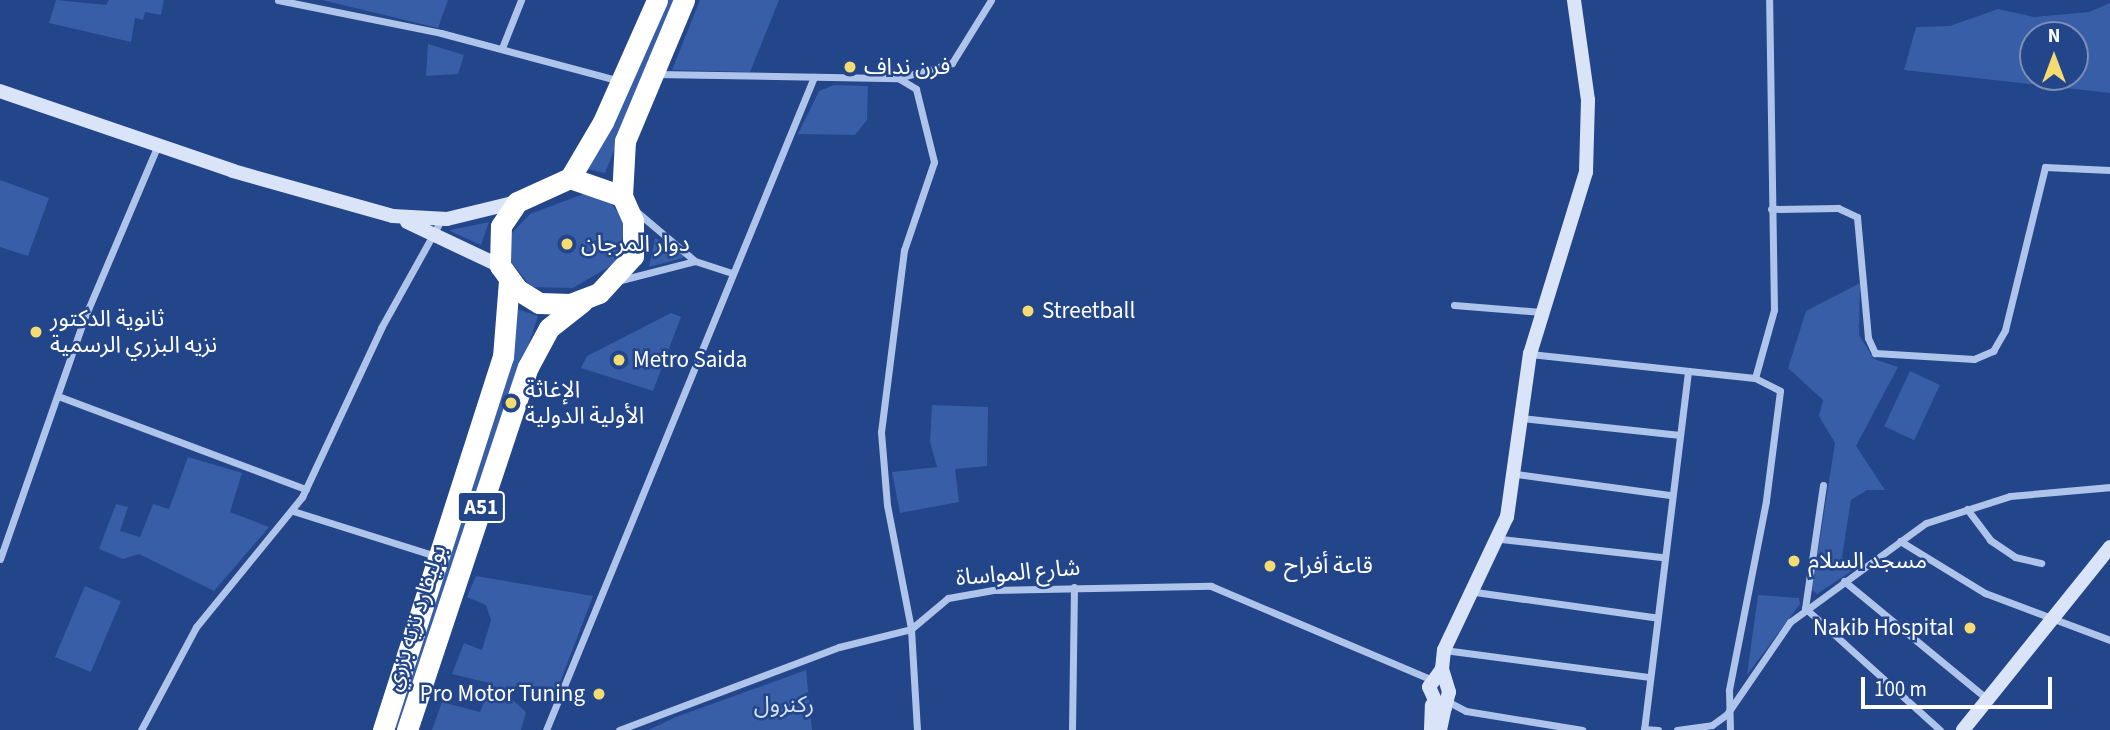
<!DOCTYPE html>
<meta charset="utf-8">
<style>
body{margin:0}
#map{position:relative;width:2110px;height:730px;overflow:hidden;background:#234589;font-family:"Source Sans 3","Noto Sans Arabic",sans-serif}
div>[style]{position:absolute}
.green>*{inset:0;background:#375ea6;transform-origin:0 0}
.street>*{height:7px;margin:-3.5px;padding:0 3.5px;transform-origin:3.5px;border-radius:3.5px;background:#afc4ea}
.secondary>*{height:14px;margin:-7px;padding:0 7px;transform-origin:7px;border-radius:7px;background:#dae4f8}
.highway>*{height:21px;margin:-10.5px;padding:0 10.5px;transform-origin:10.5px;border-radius:10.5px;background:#fff}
.dots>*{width:19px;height:19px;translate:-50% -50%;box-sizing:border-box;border:4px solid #234589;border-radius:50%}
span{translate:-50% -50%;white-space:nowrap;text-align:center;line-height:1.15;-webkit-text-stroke:5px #234589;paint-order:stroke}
.shield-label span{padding:2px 5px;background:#234589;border:2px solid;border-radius:5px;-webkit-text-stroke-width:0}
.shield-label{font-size:21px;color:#fff;font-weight:700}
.poi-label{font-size:23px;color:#fff}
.left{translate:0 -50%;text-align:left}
.right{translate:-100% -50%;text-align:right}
.street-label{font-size:23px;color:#fff}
.park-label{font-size:23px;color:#d4e0f7}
.north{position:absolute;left:2019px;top:21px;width:70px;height:70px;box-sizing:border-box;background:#234589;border:2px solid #7b8fb8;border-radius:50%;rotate:0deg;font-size:19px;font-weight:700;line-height:28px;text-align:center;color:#fff}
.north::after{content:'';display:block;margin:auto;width:24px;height:32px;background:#f5dc72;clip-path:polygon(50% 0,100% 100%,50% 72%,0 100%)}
.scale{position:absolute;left:1861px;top:677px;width:191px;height:32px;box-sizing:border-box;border:4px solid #fff;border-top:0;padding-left:9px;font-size:21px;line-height:24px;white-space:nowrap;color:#fff;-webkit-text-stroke:5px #234589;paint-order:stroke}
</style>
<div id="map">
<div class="green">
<div style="clip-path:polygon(56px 0,106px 5px,109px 0,164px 0,161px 15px,145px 12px,143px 20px,135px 18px,131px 42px,49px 23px)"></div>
<div style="clip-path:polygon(322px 0,448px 0,438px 28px)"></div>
<div style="clip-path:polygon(666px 0,676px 0,605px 173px,587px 169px)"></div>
<div style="clip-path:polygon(700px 0,779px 0,750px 72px,672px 70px)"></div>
<div style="clip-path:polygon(evenodd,2110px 3px,2110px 93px,1904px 70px,1916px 27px,1950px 26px,1998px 9px,2034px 17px,2089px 12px,2110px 3px,2075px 35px,2075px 77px,2033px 77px,2033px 35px,2075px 35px)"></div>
<div style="clip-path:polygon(428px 44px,464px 55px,458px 74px,426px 76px)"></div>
<div style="clip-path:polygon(834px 85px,868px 86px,867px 120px,855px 135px,798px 134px,819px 91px)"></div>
<div style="clip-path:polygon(0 180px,49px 198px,28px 256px,0 247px)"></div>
<div style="clip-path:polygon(586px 193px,610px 202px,625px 222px,619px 261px,573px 288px,531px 287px,512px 263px,512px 233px,530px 214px)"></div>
<div style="clip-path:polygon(489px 222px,481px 245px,450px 231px,450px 230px)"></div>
<div style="clip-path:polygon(655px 238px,684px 256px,683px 258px,649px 267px)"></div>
<div style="clip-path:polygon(1860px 283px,1859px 335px,1874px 359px,1898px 367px,1856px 446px,1885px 490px,1867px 490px,1851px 500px,1842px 557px,1853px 570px,1817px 594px,1812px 590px,1835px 443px,1819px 416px,1823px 400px,1788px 368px,1806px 311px)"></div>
<div style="clip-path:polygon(671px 313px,681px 317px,653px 391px,581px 368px,587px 356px)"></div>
<div style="left:538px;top:316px;width:436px;height:28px;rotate:108deg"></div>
<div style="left:1910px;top:371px;width:33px;height:61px;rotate:25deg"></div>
<div style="clip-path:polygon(932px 405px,988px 407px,987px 466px,955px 469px,959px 502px,900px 513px,892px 472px,937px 467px,930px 442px)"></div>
<div style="clip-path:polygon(188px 457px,242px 473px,230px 512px,269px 527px,214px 591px,139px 554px,123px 559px,99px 549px,116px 504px,128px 507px,120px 531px,140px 537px,153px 504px,169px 509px)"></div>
<div style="clip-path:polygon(476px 576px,593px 596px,556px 693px,519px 682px,508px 696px,526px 712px,521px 730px,432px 730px,442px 702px,480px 712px,489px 690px,489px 683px,452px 674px,464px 643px,482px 650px,491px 620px,486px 605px,467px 597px)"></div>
<div style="left:85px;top:586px;width:39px;height:77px;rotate:23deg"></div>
<div style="clip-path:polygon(1758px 595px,1799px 598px,1800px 604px,1747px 675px)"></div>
<div style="clip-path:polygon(806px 670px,812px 730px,648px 730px,676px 717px)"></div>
</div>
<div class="street">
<div style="left:278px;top:0;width:166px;rotate:11.4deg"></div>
<div style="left:441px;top:33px;width:182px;rotate:15deg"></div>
<div style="left:502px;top:48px;width:52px;rotate:-68.4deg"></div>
<div style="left:657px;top:74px;width:241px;rotate:1deg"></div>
<div style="left:898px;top:78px;width:21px;rotate:31deg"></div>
<div style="left:916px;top:89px;width:75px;rotate:76.1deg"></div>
<div style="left:934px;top:162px;width:93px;rotate:108.8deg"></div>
<div style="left:904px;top:250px;width:183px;rotate:97.2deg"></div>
<div style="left:881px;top:432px;width:73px;rotate:85.3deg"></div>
<div style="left:887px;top:505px;width:126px;rotate:79deg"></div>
<div style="left:911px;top:629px;width:101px;rotate:86.6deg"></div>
<div style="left:899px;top:78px;width:55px;rotate:-15.8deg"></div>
<div style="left:952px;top:63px;width:74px;rotate:-58.2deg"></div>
<div style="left:1771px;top:209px;width:67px;rotate:-0.9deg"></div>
<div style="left:1838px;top:208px;width:21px;rotate:25deg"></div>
<div style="left:1857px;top:217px;width:121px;rotate:84.8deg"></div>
<div style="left:1868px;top:338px;width:17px;rotate:65deg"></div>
<div style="left:1875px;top:353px;width:99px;rotate:3.5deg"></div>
<div style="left:1974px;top:359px;width:21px;rotate:-23deg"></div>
<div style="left:1993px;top:351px;width:24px;rotate:-60deg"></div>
<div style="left:2005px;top:330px;width:168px;rotate:-76.2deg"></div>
<div style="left:2045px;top:167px;width:65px;rotate:2.6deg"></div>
<div style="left:637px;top:212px;width:76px;rotate:40.2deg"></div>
<div style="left:695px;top:261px;width:38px;rotate:18deg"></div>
<div style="left:621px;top:280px;width:76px;rotate:-14.4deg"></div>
<div style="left:1454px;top:305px;width:87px;rotate:4.6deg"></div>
<div style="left:1530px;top:354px;width:226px;rotate:6.1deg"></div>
<div style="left:1755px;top:378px;width:28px;rotate:27deg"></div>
<div style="left:1780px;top:391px;width:111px;rotate:97.3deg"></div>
<div style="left:1766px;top:501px;width:193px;rotate:101.1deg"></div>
<div style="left:1729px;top:690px;width:40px;rotate:88.6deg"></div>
<div style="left:1755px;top:378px;width:71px;rotate:-74.4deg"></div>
<div style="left:1774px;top:310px;width:310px;rotate:-90.9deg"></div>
<div style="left:58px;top:396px;width:265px;rotate:20.6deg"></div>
<div style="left:1521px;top:418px;width:160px;rotate:6.1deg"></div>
<div style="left:1516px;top:474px;width:155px;rotate:7.8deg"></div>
<div style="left:1823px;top:485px;width:124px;rotate:98.3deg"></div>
<div style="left:1805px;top:608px;width:182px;rotate:42.1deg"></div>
<div style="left:1967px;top:509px;width:39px;rotate:53deg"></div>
<div style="left:1990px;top:540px;width:30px;rotate:34deg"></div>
<div style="left:2015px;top:557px;width:27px;rotate:13deg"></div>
<div style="left:293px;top:511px;width:150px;rotate:17.5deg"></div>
<div style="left:1501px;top:539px;width:161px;rotate:6.4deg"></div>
<div style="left:1900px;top:541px;width:100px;rotate:31.5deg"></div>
<div style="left:1985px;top:593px;width:134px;rotate:20.6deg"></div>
<div style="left:0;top:559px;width:254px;rotate:-70.7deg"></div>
<div style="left:84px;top:319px;width:189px;rotate:-67deg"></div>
<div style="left:1844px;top:581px;width:184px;rotate:39.5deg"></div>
<div style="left:1475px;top:592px;width:181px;rotate:8deg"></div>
<div style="left:1444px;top:650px;width:206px;rotate:7.5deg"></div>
<div style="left:1447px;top:701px;width:21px;rotate:28deg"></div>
<div style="left:1466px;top:711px;width:118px;rotate:9.3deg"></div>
<div style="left:1644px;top:729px;width:14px;rotate:4deg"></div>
<div style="left:141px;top:730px;width:117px;rotate:-61.9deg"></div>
<div style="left:196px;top:627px;width:168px;rotate:-50.8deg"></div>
<div style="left:302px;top:497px;width:187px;rotate:-64.9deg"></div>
<div style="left:381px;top:328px;width:124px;rotate:-60.9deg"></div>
<div style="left:546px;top:730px;width:706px;rotate:-67.69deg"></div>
<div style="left:619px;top:730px;width:235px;rotate:-20.7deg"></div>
<div style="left:839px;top:647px;width:74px;rotate:-14deg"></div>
<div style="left:911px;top:629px;width:48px;rotate:-40deg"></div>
<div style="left:948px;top:598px;width:46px;rotate:-10.1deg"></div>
<div style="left:993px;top:590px;width:218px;rotate:-1.1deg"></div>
<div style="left:1211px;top:586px;width:238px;rotate:23deg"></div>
<div style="left:1072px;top:730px;width:143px;rotate:-89.2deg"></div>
<div style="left:1644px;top:730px;width:361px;rotate:-83deg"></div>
<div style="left:1677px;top:730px;width:35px;rotate:-8deg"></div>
<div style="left:1712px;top:725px;width:19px;rotate:-36deg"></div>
<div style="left:1727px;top:714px;width:112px;rotate:-55.6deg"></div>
<div style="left:1790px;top:622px;width:168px;rotate:-36.1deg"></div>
<div style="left:1926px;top:523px;width:88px;rotate:-17.8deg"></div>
<div style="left:2010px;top:496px;width:100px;rotate:-5.1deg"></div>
</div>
<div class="secondary">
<div style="left:0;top:91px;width:246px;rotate:18.9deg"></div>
<div style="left:233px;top:171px;width:166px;rotate:15.7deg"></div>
<div style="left:393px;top:216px;width:54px;rotate:3.2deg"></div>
<div style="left:447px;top:219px;width:72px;rotate:-13.7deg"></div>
<div style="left:407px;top:222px;width:103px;rotate:25.3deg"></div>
<div style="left:1442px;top:669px;width:19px;rotate:-84deg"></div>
<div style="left:1444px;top:650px;width:147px;rotate:-64.7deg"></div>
<div style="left:1507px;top:517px;width:165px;rotate:-82deg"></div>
<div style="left:1530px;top:354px;width:190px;rotate:-72.9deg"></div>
<div style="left:1586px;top:172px;width:72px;rotate:-88.4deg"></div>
<div style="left:1588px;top:100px;width:101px;rotate:-98deg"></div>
<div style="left:1442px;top:669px;width:24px;rotate:73deg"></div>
<div style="left:1449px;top:692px;width:16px;rotate:105deg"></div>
<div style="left:1445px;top:707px;width:7px;rotate:180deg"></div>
<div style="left:1438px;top:707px;width:22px;rotate:-114deg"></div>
<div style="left:1429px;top:687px;width:22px;rotate:-54deg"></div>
<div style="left:1431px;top:730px;width:25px;rotate:-88deg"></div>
<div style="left:1440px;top:730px;width:24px;rotate:-78deg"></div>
<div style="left:1963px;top:730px;width:235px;rotate:-51.2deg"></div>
</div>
<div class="highway">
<div style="left:570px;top:178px;width:55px;rotate:19.1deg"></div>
<div style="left:622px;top:196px;width:27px;rotate:66deg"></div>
<div style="left:633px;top:221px;width:35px;rotate:90deg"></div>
<div style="left:633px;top:256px;width:50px;rotate:132.6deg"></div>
<div style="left:599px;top:293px;width:31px;rotate:159deg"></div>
<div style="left:570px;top:304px;width:31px;rotate:-178deg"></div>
<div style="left:539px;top:303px;width:26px;rotate:-148deg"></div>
<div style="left:517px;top:289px;width:29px;rotate:-126deg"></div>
<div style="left:500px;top:266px;width:40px;rotate:-88.6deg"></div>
<div style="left:501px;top:226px;width:29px;rotate:-56deg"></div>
<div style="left:517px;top:202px;width:58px;rotate:-24.4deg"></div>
<div style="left:570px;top:178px;width:65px;rotate:-59.5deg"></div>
<div style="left:603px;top:122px;width:133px;rotate:-66.1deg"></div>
<div style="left:622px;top:196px;width:55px;rotate:-86.9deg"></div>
<div style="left:625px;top:141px;width:153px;rotate:-67.3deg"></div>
<div style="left:383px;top:730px;width:392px;rotate:-72.2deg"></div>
<div style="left:503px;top:357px;width:77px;rotate:-85.5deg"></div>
<div style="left:407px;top:730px;width:383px;rotate:-71.6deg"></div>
<div style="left:528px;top:367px;width:44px;rotate:-61.7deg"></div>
<div style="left:549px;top:328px;width:42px;rotate:-38.2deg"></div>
</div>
<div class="dots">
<div style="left:850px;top:67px;background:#f5dc72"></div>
<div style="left:567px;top:244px;background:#f5dc72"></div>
<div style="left:1028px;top:311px;background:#f5dc72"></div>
<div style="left:36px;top:332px;background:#f5dc72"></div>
<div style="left:619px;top:360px;background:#f5dc72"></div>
<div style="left:511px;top:403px;background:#f5dc72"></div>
<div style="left:1794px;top:561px;background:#f5dc72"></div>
<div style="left:1270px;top:566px;background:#f5dc72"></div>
<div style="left:1970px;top:628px;background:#f5dc72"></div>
<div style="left:599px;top:694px;background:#f5dc72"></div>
</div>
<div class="shield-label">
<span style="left:481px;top:507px">A51</span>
</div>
<div class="poi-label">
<span class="left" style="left:864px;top:67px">فرن نداف</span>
<span class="left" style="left:581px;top:244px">دوار المرجان</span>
<span class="left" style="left:1042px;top:311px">Streetball</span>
<span class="left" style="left:50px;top:332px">ثانوية الدكتور<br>نزيه البزري الرسمية</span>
<span class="left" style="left:633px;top:360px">Metro Saida</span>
<span class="left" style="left:525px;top:403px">الإغاثة<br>الأولية الدولية</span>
<span class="left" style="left:1808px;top:561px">مسجد السلام</span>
<span class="left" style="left:1284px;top:566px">قاعة أفراح</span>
<span class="right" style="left:1954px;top:628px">Nakib Hospital</span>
<span class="right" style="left:585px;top:694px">Pro Motor Tuning</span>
</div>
<div class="street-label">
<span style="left:1018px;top:573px;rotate:-5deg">شارع المواساة</span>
<span style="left:416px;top:618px;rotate:-72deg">بوليفارد نزيه بزري</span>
</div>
<div class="park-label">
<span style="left:784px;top:705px">ركنرول</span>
</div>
<div class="north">N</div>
<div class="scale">100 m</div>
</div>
